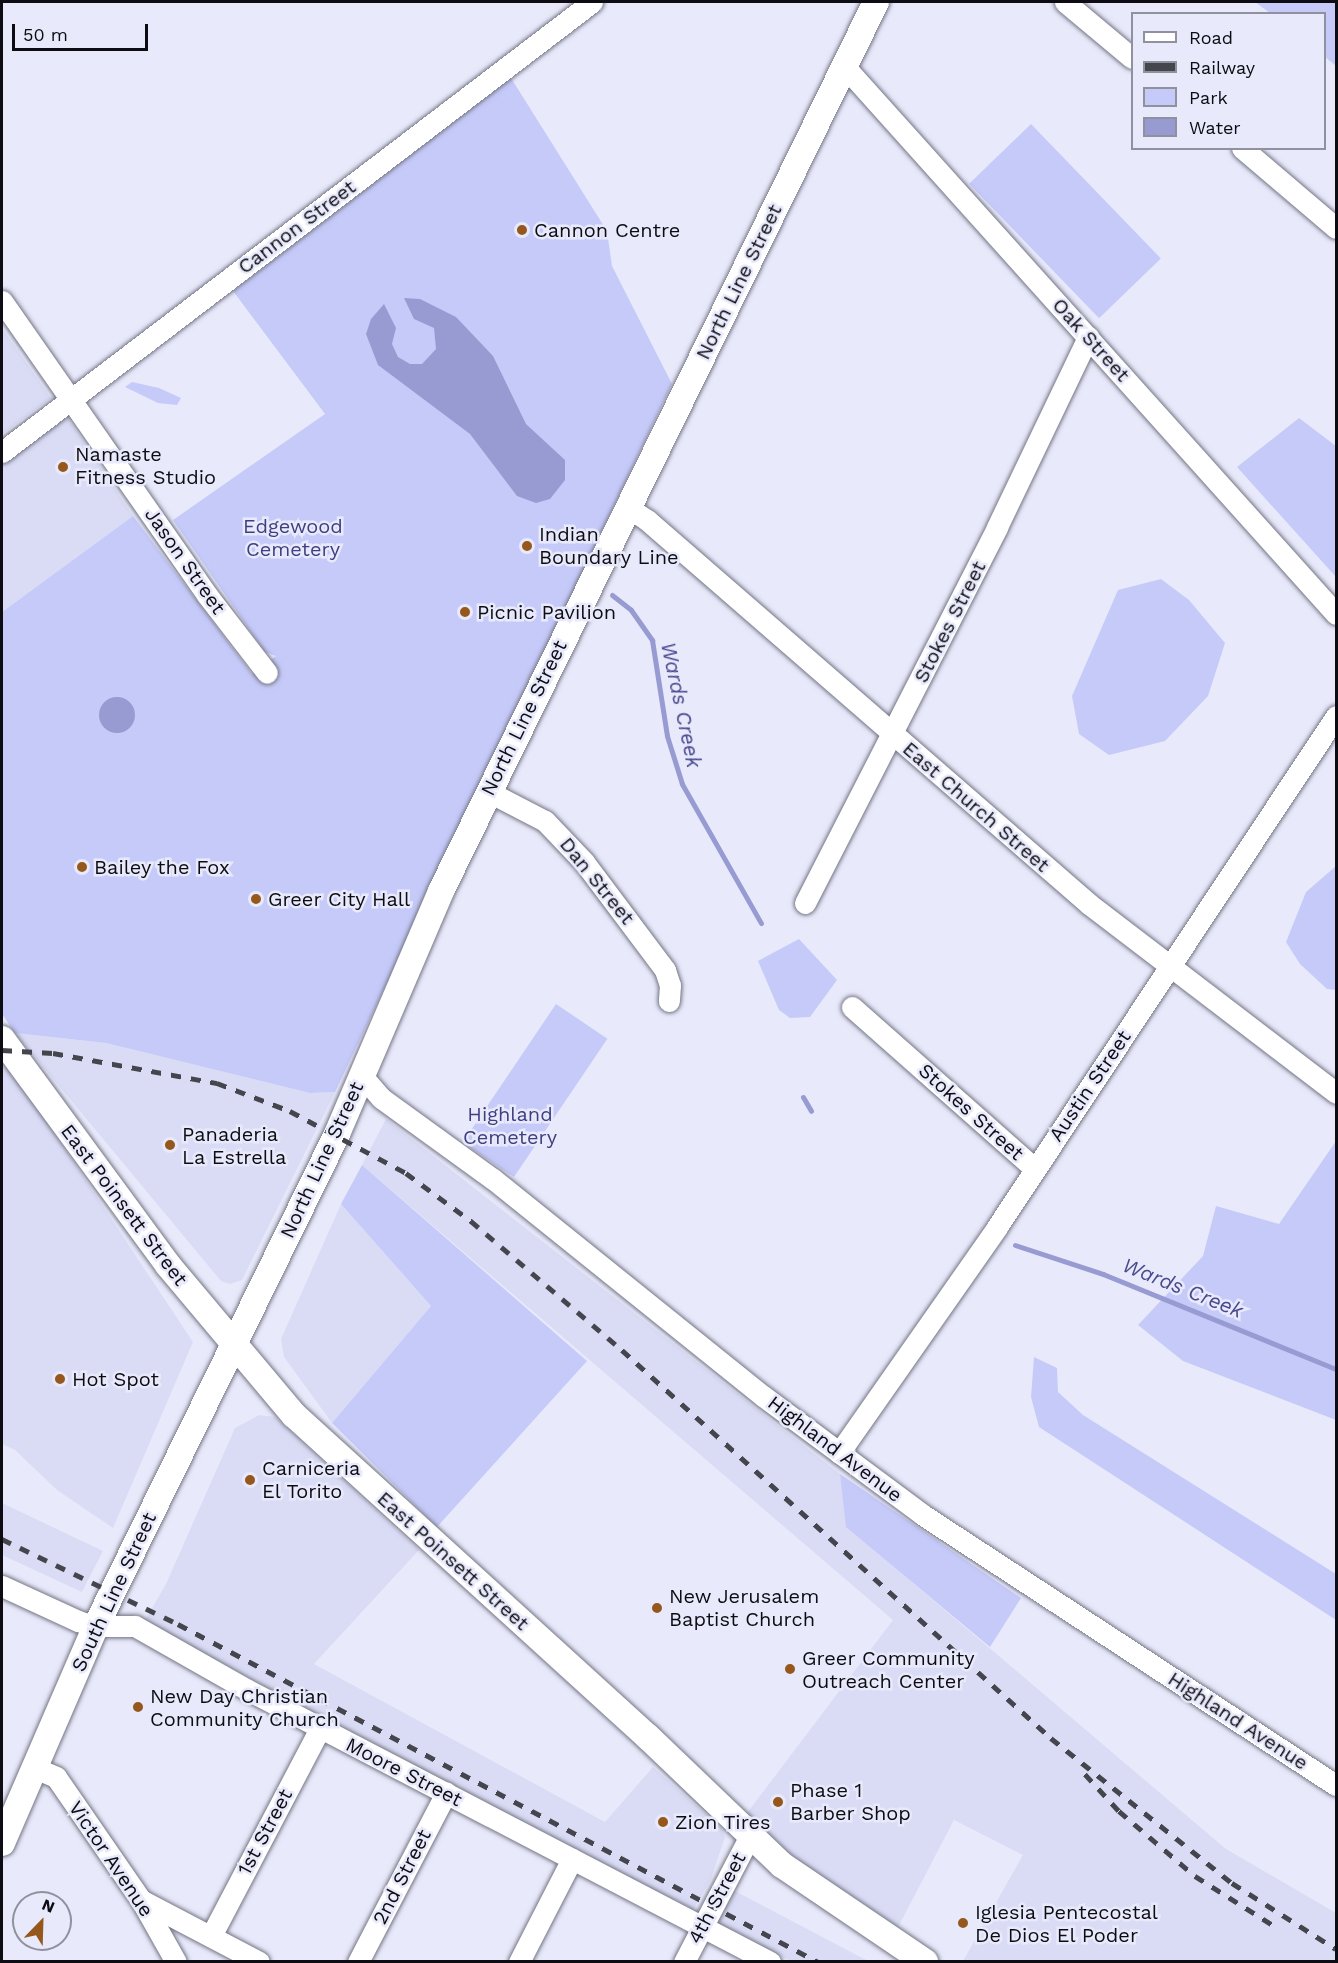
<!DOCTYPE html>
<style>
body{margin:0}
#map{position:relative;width:1338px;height:1963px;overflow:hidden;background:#e8eafb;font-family:"Work Sans",sans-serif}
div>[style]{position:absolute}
.built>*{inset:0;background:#dadcf5}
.green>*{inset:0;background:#c6caf9;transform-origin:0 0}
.water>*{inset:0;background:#979bd2}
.round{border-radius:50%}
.stream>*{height:5px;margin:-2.5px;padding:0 2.5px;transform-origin:2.5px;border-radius:2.5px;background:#979bd2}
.roads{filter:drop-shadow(0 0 2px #737584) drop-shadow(0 0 2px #737584)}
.minor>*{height:21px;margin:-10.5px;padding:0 10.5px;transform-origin:10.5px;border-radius:10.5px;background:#fff}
.major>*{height:26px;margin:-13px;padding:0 13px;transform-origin:13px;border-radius:13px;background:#fff}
.rail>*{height:4.5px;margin-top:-2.25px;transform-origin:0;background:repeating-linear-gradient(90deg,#45454e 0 10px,transparent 0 20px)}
.dots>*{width:16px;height:16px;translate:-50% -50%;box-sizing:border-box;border:3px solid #e8eafb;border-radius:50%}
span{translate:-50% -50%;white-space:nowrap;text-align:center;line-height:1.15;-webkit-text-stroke:5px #e8eafb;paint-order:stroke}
.street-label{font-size:20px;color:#0c0c12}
.poi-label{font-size:20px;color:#0c0c12}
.left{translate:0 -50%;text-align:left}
.park-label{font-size:20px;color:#3f3e81}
.water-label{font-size:21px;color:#4a498e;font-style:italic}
.frame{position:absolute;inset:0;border:3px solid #0c0c12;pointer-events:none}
.legend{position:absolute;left:1131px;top:12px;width:195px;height:138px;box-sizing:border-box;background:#e8eafb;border:2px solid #90919e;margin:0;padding:8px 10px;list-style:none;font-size:18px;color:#0c0c12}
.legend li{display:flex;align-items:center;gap:12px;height:30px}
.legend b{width:30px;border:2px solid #90919e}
.north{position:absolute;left:12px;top:1891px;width:60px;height:60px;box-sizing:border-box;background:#e8eafb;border:2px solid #90919e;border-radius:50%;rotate:23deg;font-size:16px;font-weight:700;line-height:24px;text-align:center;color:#0c0c12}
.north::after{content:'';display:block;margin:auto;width:21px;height:27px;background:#95571c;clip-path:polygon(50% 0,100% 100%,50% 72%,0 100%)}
.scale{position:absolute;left:12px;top:24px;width:136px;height:27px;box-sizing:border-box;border:3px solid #0c0c12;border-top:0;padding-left:8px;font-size:18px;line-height:21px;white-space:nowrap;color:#0c0c12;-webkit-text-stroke:4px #e8eafb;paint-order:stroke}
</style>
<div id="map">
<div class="built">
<div style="clip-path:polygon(2px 328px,51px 398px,2px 434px)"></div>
<div style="clip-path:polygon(57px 418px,69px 420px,133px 516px,2px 612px,2px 464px)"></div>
<div style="clip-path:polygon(15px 1033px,106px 1043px,310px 1093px,335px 1092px,242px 1280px,230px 1284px,221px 1281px)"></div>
<div style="clip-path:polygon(2px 1054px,193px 1342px,113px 1528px,57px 1490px,15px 1450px,2px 1444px)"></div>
<div style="clip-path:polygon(386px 1119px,840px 1474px,847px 1527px,1226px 1849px,1336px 1913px,1336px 1961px,963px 1961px,1023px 1855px,954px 1820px,895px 1933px,795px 1862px,744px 1817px,893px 1620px,362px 1165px)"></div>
<div style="clip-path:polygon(341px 1204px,431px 1306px,332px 1423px,284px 1357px,281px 1339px)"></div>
<div style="clip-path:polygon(259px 1415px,275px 1417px,419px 1550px,314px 1664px,605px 1822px,653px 1767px,722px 1829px,725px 1837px,711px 1879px,692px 1912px,144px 1622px,166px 1584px,235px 1428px)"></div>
<div style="clip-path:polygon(2px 1503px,103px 1551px,82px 1592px,2px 1555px)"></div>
<div style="clip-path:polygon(733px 1890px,868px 1961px,790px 1961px,715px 1923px)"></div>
</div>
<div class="green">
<div style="clip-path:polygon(1255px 2px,1336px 2px,1336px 66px,1325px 57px,1324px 14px,1270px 13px)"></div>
<div style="clip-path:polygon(511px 78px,607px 231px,612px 266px,672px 384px,335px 1092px,310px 1093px,106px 1043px,15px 1033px,2px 1014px,2px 612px,133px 516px,252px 674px,276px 656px,265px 652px,173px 520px,325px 414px,233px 291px)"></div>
<div style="left:1031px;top:124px;width:187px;height:86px;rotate:46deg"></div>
<div style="clip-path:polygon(132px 382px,159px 388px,181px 398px,177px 405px,158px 403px,125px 387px)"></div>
<div style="clip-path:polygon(1299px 418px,1336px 446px,1336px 577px,1237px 467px)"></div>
<div style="clip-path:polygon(1161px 579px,1189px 600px,1225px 643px,1208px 696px,1165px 741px,1109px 755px,1079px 734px,1072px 696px,1118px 590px)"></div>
<div style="clip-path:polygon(1336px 866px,1336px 990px,1327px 989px,1300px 964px,1286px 942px,1306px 892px)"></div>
<div style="clip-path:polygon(799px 939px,837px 980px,810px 1017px,790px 1018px,779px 1010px,758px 961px)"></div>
<div style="left:556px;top:1004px;width:62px;height:167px;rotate:34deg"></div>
<div style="clip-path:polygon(1336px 1141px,1336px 1420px,1183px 1361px,1138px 1325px,1203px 1256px,1216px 1206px,1279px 1224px)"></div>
<div style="clip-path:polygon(362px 1165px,587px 1361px,437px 1527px,332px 1423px,431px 1306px,341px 1204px)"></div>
<div style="clip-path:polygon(1034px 1357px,1057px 1368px,1058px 1392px,1083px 1415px,1336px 1574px,1336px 1620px,1039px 1427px,1031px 1397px)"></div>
<div style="clip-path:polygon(840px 1474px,1021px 1598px,990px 1647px,846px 1527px)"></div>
</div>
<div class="water">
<div style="clip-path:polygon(404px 298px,420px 299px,456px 317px,493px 356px,526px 424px,565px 460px,565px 480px,550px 499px,536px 503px,517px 496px,470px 434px,378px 365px,366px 334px,371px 319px,384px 304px,396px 328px,392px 344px,398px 357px,410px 364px,422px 364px,436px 349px,434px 328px,414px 319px)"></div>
<div class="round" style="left:99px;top:697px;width:36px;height:36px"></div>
</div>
<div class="stream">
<div style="left:612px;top:595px;width:24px;rotate:38deg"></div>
<div style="left:631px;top:610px;width:37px;rotate:55deg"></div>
<div style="left:652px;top:640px;width:97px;rotate:81.1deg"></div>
<div style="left:667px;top:736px;width:50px;rotate:72.6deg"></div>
<div style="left:682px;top:784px;width:160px;rotate:60.4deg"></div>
<div style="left:803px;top:1097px;width:16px;rotate:60deg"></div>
<div style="left:1015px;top:1245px;width:93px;rotate:18.2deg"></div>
<div style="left:1103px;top:1274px;width:252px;rotate:22.2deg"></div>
</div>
<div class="roads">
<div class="minor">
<div style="left:1065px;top:2px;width:87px;rotate:39.9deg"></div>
<div style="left:845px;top:67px;width:735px;rotate:48.09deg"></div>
<div style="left:1242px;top:148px;width:123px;rotate:40.4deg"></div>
<div style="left:2px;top:301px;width:358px;rotate:55.1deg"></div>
<div style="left:207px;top:595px;width:98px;rotate:52.4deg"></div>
<div style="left:2px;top:452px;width:742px;rotate:-37.33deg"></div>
<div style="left:627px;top:507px;width:24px;rotate:33deg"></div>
<div style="left:647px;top:520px;width:586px;rotate:40.98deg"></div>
<div style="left:1089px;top:904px;width:311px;rotate:37.4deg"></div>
<div style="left:489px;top:792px;width:63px;rotate:27.4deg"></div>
<div style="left:545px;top:821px;width:57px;rotate:46.4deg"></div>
<div style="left:584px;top:862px;width:135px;rotate:53.1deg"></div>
<div style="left:665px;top:970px;width:16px;rotate:72deg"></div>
<div style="left:670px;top:985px;width:16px;rotate:94deg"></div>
<div style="left:805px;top:903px;width:422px;rotate:-62.9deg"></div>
<div style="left:997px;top:527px;width:211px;rotate:-64.4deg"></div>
<div style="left:852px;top:1007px;width:244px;rotate:41.5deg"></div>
<div style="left:362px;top:1076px;width:29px;rotate:49deg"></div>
<div style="left:381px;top:1098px;width:138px;rotate:35.9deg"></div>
<div style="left:493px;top:1179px;width:346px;rotate:38.8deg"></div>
<div style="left:763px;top:1396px;width:199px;rotate:36.6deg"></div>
<div style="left:923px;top:1515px;width:493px;rotate:33.2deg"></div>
<div style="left:839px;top:1453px;width:276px;rotate:-55deg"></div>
<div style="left:997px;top:1227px;width:613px;rotate:-56.44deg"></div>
<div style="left:2px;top:1586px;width:84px;rotate:24.7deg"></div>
<div style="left:78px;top:1621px;width:19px;rotate:16deg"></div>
<div style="left:96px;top:1626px;width:39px"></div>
<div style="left:135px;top:1626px;width:128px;rotate:29.6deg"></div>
<div style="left:246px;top:1689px;width:591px;rotate:27.52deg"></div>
<div style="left:35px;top:1768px;width:23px;rotate:23deg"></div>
<div style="left:56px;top:1777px;width:150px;rotate:55.4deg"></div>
<div style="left:141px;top:1900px;width:71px;rotate:60.6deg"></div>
<div style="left:141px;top:1900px;width:133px;rotate:27.7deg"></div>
<div style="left:211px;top:1936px;width:235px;rotate:-62.3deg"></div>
<div style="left:358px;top:1962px;width:191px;rotate:-62.5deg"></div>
<div style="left:519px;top:1962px;width:116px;rotate:-62.8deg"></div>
<div style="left:684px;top:1962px;width:144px;rotate:-62.4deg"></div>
</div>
<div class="major">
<div style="left:2px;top:1039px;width:280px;rotate:53.7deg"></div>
<div style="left:168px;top:1265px;width:196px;rotate:50deg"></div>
<div style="left:294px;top:1415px;width:479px;rotate:42.3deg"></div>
<div style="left:648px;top:1737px;width:185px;rotate:43.7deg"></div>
<div style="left:782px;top:1865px;width:173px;rotate:34.1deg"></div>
<div style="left:2px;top:1843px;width:236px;rotate:-66.6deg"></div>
<div style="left:96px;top:1626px;width:548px;rotate:-63.9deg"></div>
<div style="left:337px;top:1134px;width:264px;rotate:-66.8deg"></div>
<div style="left:441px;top:891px;width:990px;rotate:-63.93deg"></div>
</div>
</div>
<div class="rail">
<div style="left:2px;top:1050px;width:51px;rotate:3.4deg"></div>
<div style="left:53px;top:1053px;width:167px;rotate:10.4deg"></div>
<div style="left:217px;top:1083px;width:78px;rotate:21deg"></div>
<div style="left:290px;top:1111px;width:132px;rotate:28.1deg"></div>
<div style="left:406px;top:1173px;width:81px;rotate:36.4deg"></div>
<div style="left:471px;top:1221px;width:199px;rotate:40.5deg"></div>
<div style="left:622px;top:1350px;width:578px;rotate:42.13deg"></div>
<div style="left:1051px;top:1738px;width:232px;rotate:38.7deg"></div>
<div style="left:1232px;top:1883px;width:123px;rotate:32.4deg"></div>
<div style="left:2px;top:1539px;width:195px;rotate:25.8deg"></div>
<div style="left:178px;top:1624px;width:724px;rotate:27.84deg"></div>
<div style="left:1085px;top:1774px;width:50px;rotate:47.4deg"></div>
<div style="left:1119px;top:1811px;width:100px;rotate:40.5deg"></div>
<div style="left:1195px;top:1876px;width:96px;rotate:32.2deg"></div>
</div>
<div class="dots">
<div style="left:522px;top:230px;background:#95571c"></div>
<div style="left:63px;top:467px;background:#95571c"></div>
<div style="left:527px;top:546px;background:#95571c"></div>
<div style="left:465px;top:612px;background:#95571c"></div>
<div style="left:82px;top:867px;background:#95571c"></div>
<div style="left:256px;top:899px;background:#95571c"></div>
<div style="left:170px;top:1145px;background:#95571c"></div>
<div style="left:60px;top:1379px;background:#95571c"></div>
<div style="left:250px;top:1480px;background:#95571c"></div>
<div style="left:657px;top:1608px;background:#95571c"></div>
<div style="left:790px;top:1669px;background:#95571c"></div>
<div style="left:138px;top:1707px;background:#95571c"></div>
<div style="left:778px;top:1802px;background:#95571c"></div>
<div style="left:663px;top:1822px;background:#95571c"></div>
<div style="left:963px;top:1923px;background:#95571c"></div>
</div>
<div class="street-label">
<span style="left:297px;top:227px;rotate:-37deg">Cannon Street</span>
<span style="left:739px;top:282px;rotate:-64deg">North Line Street</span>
<span style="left:1091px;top:340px;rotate:48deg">Oak Street</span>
<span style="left:185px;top:561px;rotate:55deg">Jason Street</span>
<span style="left:950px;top:622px;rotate:-63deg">Stokes Street</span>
<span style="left:524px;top:718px;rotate:-64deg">North Line Street</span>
<span style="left:976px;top:807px;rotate:41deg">East Church Street</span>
<span style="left:597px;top:881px;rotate:51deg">Dan Street</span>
<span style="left:1090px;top:1086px;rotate:-56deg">Austin Street</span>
<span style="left:971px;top:1112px;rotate:42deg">Stokes Street</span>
<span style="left:322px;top:1160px;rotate:-65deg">North Line Street</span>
<span style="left:124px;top:1205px;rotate:53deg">East Poinsett Street</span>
<span style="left:835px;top:1449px;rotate:37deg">Highland Avenue</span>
<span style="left:453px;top:1561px;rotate:42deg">East Poinsett Street</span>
<span style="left:114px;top:1592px;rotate:-65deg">South Line Street</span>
<span style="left:1238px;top:1721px;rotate:33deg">Highland Avenue</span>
<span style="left:404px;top:1772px;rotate:27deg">Moore Street</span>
<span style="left:265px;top:1832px;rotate:-62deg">1st Street</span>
<span style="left:111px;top:1859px;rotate:56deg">Victor Avenue</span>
<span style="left:402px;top:1877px;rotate:-63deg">2nd Street</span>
<span style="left:717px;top:1898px;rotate:-62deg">4th Street</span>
</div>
<div class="poi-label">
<span class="left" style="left:534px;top:230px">Cannon Centre</span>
<span class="left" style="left:75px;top:466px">Namaste<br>Fitness Studio</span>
<span class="left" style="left:539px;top:546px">Indian<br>Boundary Line</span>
<span class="left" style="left:477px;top:612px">Picnic Pavilion</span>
<span class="left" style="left:94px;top:867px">Bailey the Fox</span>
<span class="left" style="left:268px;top:899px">Greer City Hall</span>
<span class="left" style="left:182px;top:1146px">Panaderia<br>La Estrella</span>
<span class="left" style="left:72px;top:1379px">Hot Spot</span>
<span class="left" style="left:262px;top:1480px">Carniceria<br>El Torito</span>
<span class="left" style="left:669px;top:1608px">New Jerusalem<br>Baptist Church</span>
<span class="left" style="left:802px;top:1670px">Greer Community<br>Outreach Center</span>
<span class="left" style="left:150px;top:1708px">New Day Christian<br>Community Church</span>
<span class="left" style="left:790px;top:1802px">Phase 1<br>Barber Shop</span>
<span class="left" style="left:675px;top:1822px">Zion Tires</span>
<span class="left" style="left:975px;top:1924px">Iglesia Pentecostal<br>De Dios El Poder</span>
</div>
<div class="park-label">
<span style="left:293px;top:538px">Edgewood<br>Cemetery</span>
<span style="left:510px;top:1126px">Highland<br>Cemetery</span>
</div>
<div class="water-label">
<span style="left:681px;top:705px;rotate:78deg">Wards Creek</span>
<span style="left:1183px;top:1288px;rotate:22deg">Wards Creek</span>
</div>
<div class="frame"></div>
<ul class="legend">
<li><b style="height:8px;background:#fff"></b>Road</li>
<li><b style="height:8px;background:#45454e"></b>Railway</li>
<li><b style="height:16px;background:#c6caf9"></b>Park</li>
<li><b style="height:16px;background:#979bd2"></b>Water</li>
</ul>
<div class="north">N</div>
<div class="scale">50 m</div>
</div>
